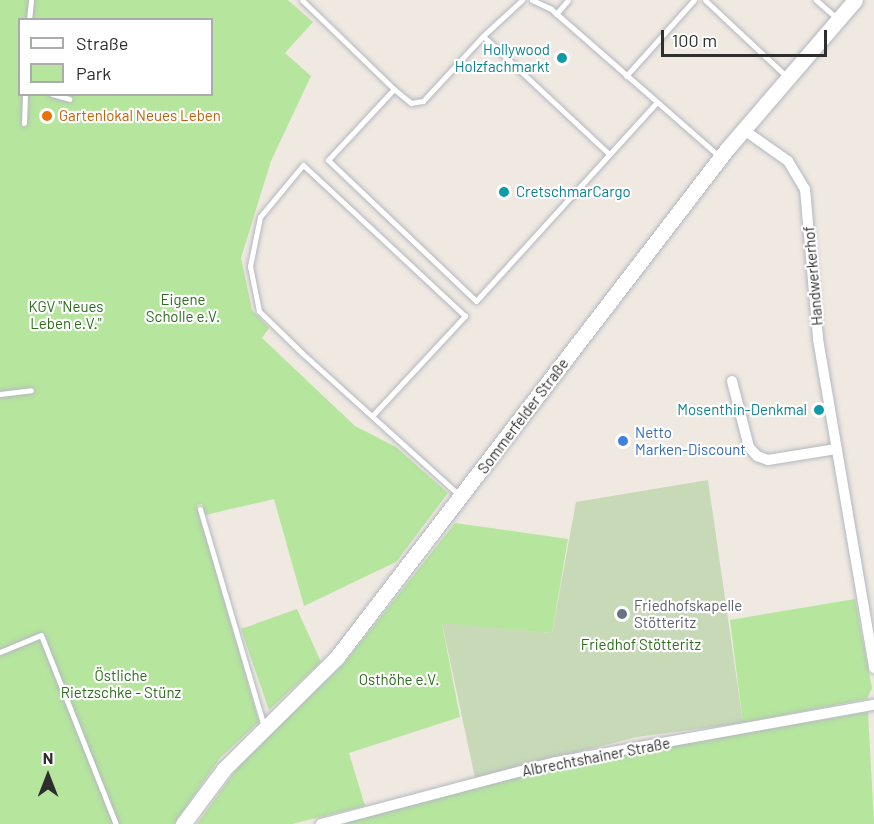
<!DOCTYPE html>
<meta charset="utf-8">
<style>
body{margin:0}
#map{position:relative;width:874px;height:824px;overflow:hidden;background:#efe9e1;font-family:Barlow,sans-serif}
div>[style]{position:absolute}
.green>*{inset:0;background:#b6e59e}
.cemetery>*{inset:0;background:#c8d9b8}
.roads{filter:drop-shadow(0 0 2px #b4b7c1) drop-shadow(0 0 2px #b4b7c1)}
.lane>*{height:5px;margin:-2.5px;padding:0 2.5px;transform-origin:2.5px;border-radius:2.5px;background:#fff}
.street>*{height:10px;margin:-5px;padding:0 5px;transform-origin:5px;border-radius:5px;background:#fff}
.secondary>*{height:15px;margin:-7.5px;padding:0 7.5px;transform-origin:7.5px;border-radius:7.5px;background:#fff}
.dots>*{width:16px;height:16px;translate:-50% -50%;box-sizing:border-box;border:3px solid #fff;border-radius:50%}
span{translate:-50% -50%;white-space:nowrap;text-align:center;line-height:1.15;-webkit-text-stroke:4.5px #fff;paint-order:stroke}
.culture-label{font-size:15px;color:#0d838f}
.right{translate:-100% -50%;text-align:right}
.left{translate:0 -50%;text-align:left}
.food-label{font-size:15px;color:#c56008}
.street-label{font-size:15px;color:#2e2e2e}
.park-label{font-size:15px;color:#2c6e1b}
.shop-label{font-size:15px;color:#366cbe}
.worship-label{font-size:15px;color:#5b616d}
.legend{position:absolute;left:18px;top:18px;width:195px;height:78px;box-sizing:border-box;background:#fff;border:2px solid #ababab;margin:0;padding:8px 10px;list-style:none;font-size:18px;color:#2e2e2e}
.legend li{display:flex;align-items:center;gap:12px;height:30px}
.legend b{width:30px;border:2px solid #ababab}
.north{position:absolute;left:18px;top:746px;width:60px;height:60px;-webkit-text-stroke:4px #fff;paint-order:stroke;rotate:0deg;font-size:16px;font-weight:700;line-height:24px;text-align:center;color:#2e2e2e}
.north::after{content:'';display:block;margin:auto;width:21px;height:27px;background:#2e2e2e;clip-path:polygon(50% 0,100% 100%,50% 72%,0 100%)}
.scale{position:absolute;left:661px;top:30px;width:166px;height:27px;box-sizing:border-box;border:3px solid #2e2e2e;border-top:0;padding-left:8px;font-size:18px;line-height:21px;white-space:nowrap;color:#2e2e2e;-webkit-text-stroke:4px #fff;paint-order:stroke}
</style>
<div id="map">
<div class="green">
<div style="clip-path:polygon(evenodd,0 0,288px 0,313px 22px,285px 53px,311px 76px,271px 161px,241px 258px,252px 310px,269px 328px,262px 338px,355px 426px,396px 447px,448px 493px,396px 562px,304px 606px,274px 499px,205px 515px,202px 504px,197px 505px,259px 722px,220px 758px,174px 824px,0 824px,0 0,20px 20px,212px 20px,212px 94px,20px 94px,20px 20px)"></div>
<div style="clip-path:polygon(455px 523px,568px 539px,552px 633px,442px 624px,460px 717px,349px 753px,365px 806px,292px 824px,197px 824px,238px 767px,345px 662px)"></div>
<div style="clip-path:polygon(855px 599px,872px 688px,867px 699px,743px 723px,730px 620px)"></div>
<div style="clip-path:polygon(297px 609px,321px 662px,269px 710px,241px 629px)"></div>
<div style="clip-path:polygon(868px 712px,874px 824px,342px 824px,556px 766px)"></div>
</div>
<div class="cemetery">
<div style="clip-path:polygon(708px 480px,743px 723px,637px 737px,475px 778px,442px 623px,552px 633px,576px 502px)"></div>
</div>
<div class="roads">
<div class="lane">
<div style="left:302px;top:0;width:128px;rotate:44.1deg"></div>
<div style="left:522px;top:0;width:53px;rotate:137.3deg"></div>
<div style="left:483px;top:36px;width:173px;rotate:43.1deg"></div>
<div style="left:532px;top:0;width:21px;rotate:25deg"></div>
<div style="left:551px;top:9px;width:223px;rotate:41.2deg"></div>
<div style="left:705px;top:0;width:112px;rotate:43.2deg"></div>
<div style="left:816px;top:0;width:28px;rotate:41deg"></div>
<div style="left:556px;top:14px;width:18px;rotate:-49deg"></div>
<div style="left:29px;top:20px;width:20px;rotate:-84deg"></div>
<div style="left:483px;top:36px;width:88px;rotate:132.7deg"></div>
<div style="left:423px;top:101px;width:12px;rotate:171deg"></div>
<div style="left:411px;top:103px;width:22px;rotate:-141deg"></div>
<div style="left:394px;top:89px;width:97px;rotate:132.9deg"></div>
<div style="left:328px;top:160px;width:204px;rotate:43.6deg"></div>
<div style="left:476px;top:301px;width:268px;rotate:-47.7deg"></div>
<div style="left:626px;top:76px;width:102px;rotate:-48.2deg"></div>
<div style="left:52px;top:94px;width:18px;rotate:16deg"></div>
<div style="left:24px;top:123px;width:29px;rotate:-88deg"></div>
<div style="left:0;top:394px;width:31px;rotate:-7deg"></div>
<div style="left:372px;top:416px;width:137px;rotate:-47.1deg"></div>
<div style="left:465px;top:316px;width:221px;rotate:-137deg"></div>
<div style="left:303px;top:165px;width:67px;rotate:129.6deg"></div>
<div style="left:260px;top:217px;width:50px;rotate:101.5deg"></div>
<div style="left:250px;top:266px;width:46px;rotate:78.7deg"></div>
<div style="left:259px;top:311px;width:60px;rotate:44.3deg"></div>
<div style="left:302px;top:353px;width:212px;rotate:42.1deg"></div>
<div style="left:200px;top:509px;width:226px;rotate:73.6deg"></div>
<div style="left:0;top:652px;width:44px;rotate:-22.5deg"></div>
<div style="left:41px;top:635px;width:203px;rotate:68.4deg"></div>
</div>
<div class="street">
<div style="left:744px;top:130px;width:54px;rotate:35.2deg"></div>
<div style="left:788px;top:161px;width:33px;rotate:59deg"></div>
<div style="left:805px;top:189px;width:151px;rotate:85deg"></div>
<div style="left:818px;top:339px;width:334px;rotate:80.3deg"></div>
<div style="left:732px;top:381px;width:68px;rotate:75.6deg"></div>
<div style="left:749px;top:447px;width:12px;rotate:48deg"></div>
<div style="left:757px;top:456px;width:12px;rotate:20deg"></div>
<div style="left:768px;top:460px;width:69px;rotate:-9.2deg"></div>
<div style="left:321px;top:824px;width:243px;rotate:-14.8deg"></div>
<div style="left:556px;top:762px;width:323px;rotate:-10.2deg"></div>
</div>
<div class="secondary">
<div style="left:183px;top:824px;width:69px;rotate:-53.3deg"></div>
<div style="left:224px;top:769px;width:159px;rotate:-44.7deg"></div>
<div style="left:337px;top:657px;width:640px;rotate:-52.49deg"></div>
<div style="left:727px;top:149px;width:196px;rotate:-49.3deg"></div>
</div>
</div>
<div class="dots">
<div style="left:562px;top:58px;background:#0f9aa8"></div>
<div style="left:47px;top:116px;background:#e8710a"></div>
<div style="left:504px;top:192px;background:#0f9aa8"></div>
<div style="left:819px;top:410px;background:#0f9aa8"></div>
<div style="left:623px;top:441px;background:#3f7fe0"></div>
<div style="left:622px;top:614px;background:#6b7280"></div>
</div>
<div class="culture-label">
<span class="right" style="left:550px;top:58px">Hollywood<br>Holzfachmarkt</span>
<span class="left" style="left:516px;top:192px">CretschmarCargo</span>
<span class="right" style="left:807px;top:410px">Mosenthin-Denkmal</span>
</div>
<div class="food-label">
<span class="left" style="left:59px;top:116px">Gartenlokal Neues Leben</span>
</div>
<div class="street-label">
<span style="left:813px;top:276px;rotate:-95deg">Handwerkerhof</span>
<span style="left:523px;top:416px;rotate:-53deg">Sommerfelder Straße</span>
<span style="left:596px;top:757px;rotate:-11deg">Albrechtshainer Straße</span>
</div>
<div class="park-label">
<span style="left:183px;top:308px">Eigene<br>Scholle e.V.</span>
<span style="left:66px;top:315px">KGV "Neues<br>Leben e.V."</span>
<span style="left:641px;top:645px">Friedhof Stötteritz</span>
<span style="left:121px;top:684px">Östliche<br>Rietzschke - Stünz</span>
<span style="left:399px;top:680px">Osthöhe e.V.</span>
</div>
<div class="shop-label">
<span class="left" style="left:635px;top:441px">Netto<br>Marken-Discount</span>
</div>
<div class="worship-label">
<span class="left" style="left:634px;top:614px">Friedhofskapelle<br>Stötteritz</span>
</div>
<ul class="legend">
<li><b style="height:8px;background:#fff"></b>Straße</li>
<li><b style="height:16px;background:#b6e59e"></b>Park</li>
</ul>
<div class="north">N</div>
<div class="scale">100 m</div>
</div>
